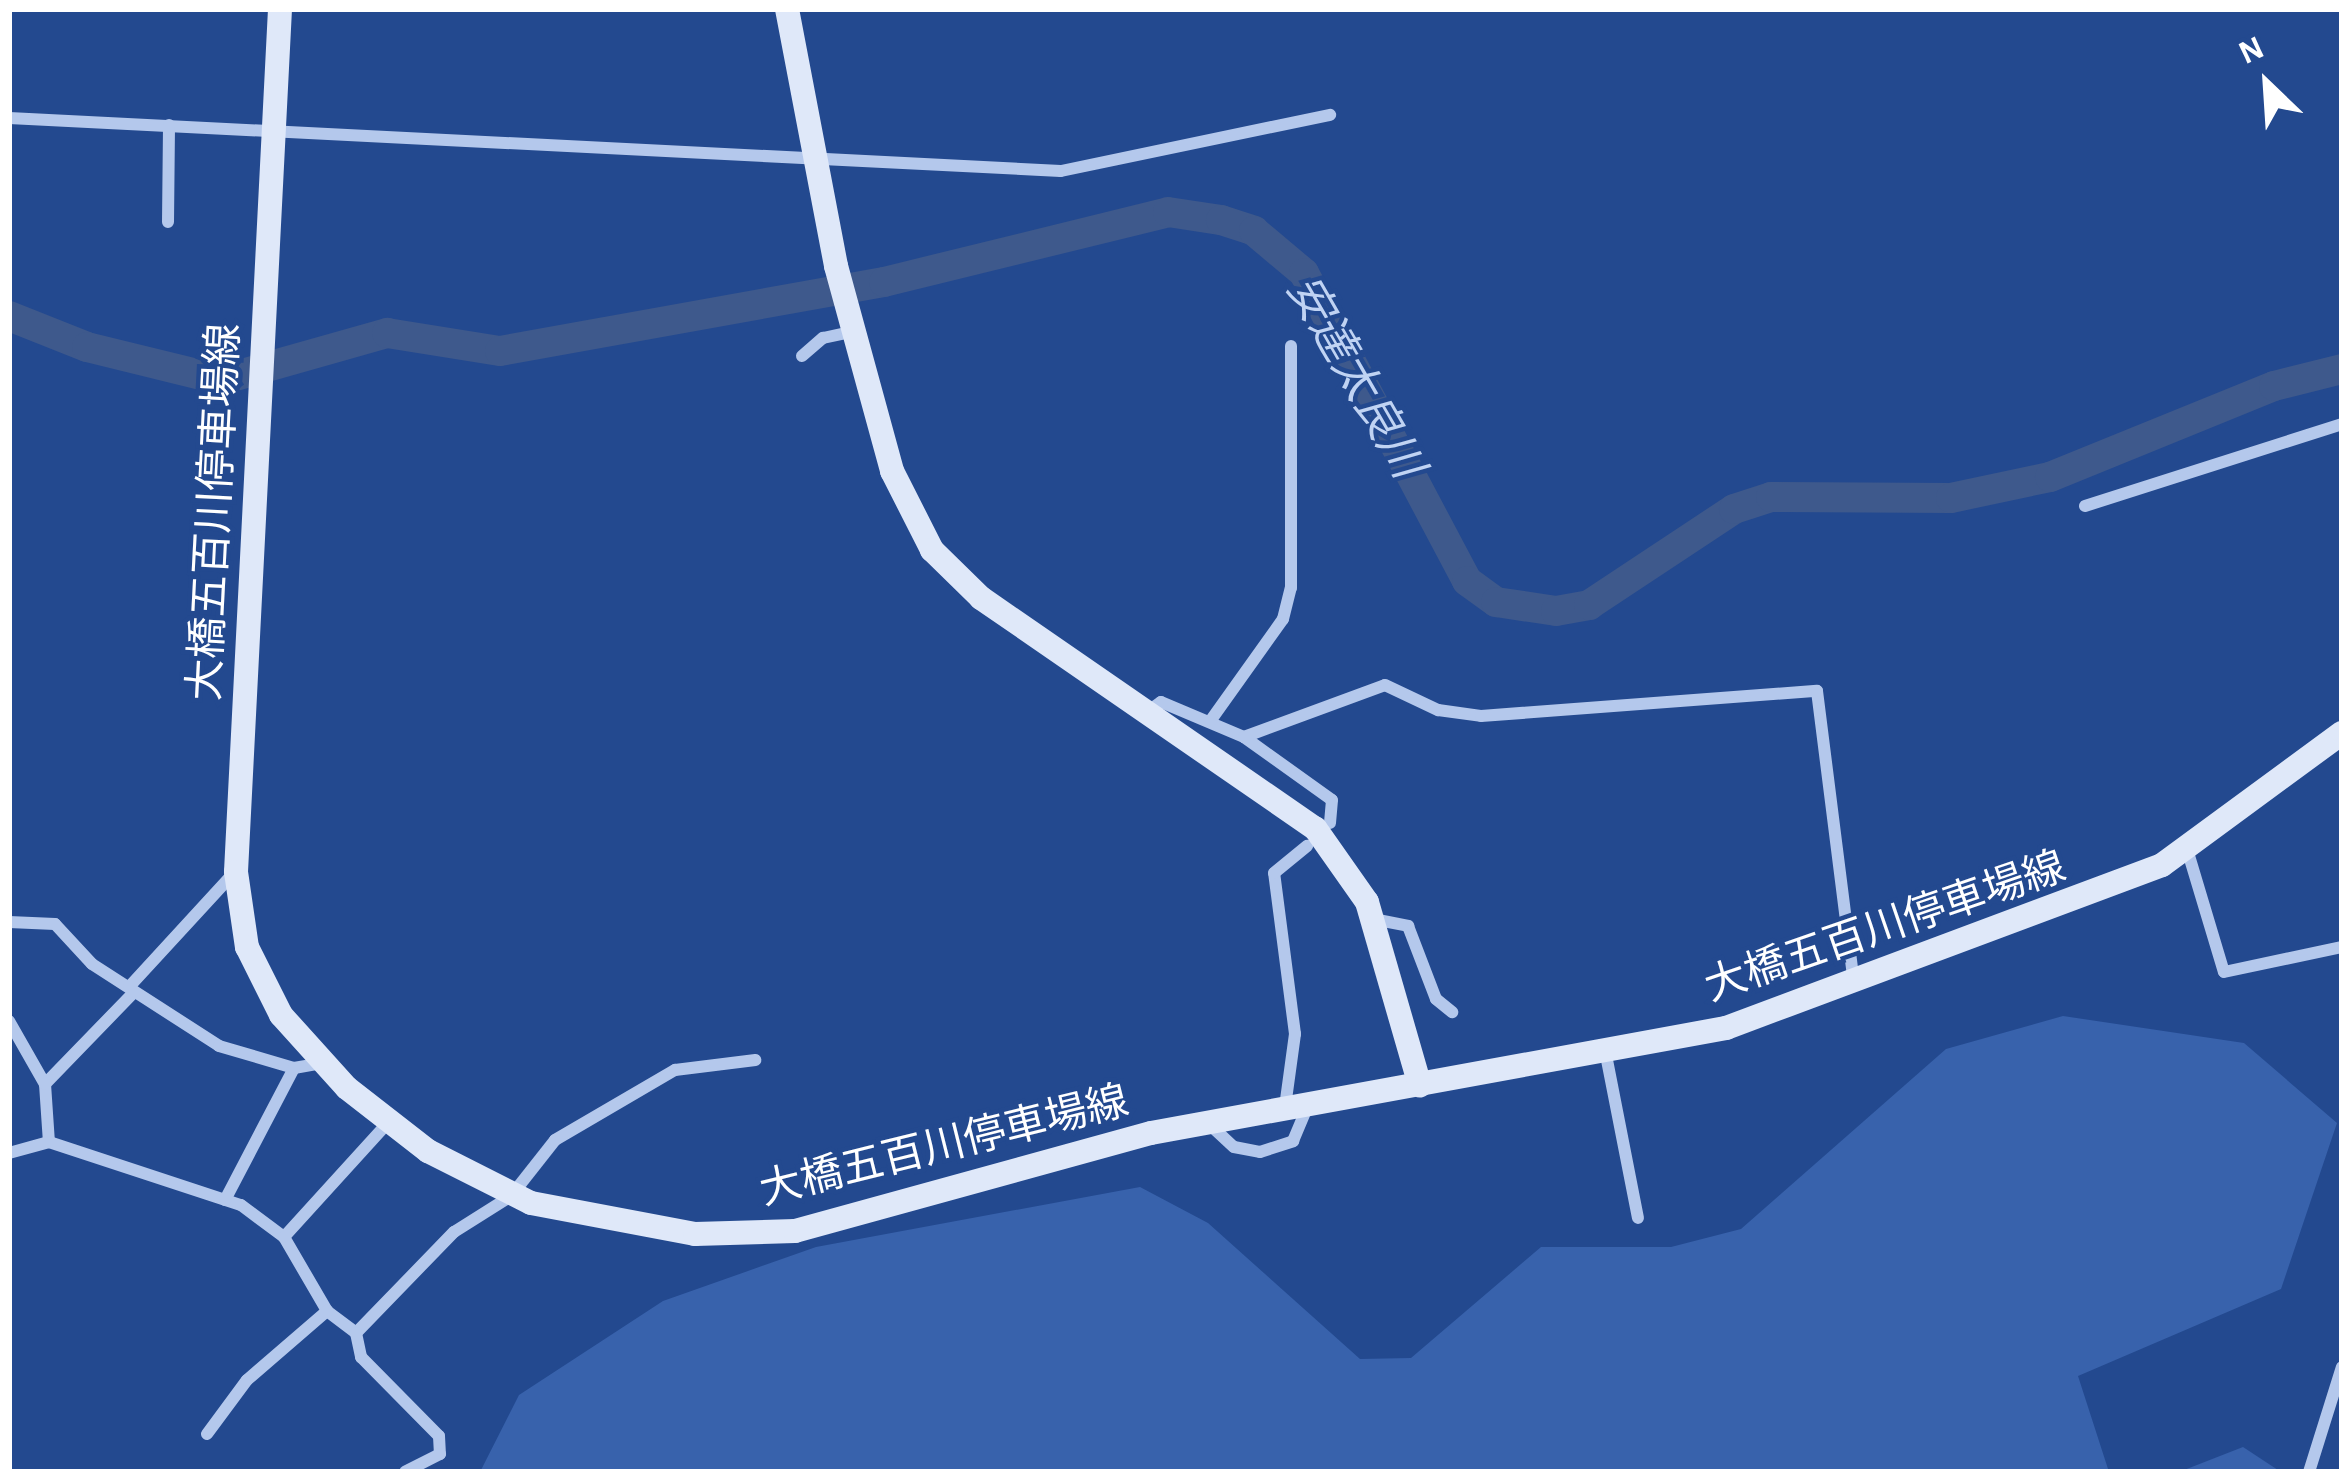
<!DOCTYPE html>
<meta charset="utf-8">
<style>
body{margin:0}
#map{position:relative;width:2351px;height:1481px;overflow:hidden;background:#23498f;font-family:"Alegreya Sans","Noto Sans JP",sans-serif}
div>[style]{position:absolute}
.green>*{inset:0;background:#3862ac}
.river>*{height:30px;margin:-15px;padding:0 15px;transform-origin:15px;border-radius:15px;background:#3e598c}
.street>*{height:12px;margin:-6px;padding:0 6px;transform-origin:6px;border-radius:6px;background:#b4c8ec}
.secondary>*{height:24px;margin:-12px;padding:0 12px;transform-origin:12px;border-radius:12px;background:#dfe8f9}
span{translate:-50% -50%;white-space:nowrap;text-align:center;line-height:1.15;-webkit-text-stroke:9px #23498f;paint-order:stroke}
.street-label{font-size:42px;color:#fff}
.water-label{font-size:45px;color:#c0d3f3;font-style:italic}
.frame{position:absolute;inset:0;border:12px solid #fff;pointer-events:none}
.north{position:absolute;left:2207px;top:24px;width:120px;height:120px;-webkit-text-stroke:9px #23498f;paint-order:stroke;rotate:335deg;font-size:33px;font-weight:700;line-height:48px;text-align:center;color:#fff}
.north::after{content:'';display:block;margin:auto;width:42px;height:54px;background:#fff;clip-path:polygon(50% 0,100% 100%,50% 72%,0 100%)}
</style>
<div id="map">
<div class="green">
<div style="clip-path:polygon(2063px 1016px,2244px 1043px,2337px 1123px,2281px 1289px,2078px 1376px,2109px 1472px,480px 1472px,519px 1395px,663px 1301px,816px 1247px,1140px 1187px,1208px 1223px,1360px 1359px,1411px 1358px,1541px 1247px,1671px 1247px,1741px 1229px,1946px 1049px)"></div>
<div style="clip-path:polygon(2243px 1447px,2281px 1472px,2179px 1472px)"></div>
</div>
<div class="river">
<div style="left:9px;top:316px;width:84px;rotate:21.7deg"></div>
<div style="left:87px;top:347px;width:138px;rotate:13.8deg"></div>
<div style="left:221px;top:380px;width:173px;rotate:-15.8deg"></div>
<div style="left:387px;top:333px;width:114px;rotate:9.1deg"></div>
<div style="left:500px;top:351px;width:390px;rotate:-10.2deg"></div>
<div style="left:884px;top:282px;width:292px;rotate:-13.8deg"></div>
<div style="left:1168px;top:212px;width:54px;rotate:8.6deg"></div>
<div style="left:1221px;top:220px;width:35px;rotate:18deg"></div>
<div style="left:1254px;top:231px;width:65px;rotate:40deg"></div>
<div style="left:1304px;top:273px;width:348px;rotate:62.1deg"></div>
<div style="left:1467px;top:581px;width:36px;rotate:36deg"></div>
<div style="left:1496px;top:602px;width:61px;rotate:8.5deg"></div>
<div style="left:1556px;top:611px;width:34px;rotate:-10deg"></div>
<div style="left:1589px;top:605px;width:174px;rotate:-33.5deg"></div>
<div style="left:1734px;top:509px;width:39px;rotate:-18deg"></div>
<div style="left:1771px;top:497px;width:180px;rotate:0.3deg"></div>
<div style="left:1951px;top:498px;width:101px;rotate:-12deg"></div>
<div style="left:2050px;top:477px;width:242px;rotate:-22.1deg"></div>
<div style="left:2274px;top:386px;width:70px;rotate:-14deg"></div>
</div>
<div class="street">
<div style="left:9px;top:118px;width:1053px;rotate:2.88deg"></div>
<div style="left:1061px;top:171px;width:275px;rotate:-11.8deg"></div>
<div style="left:168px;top:222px;width:97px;rotate:-89.4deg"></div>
<div style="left:802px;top:356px;width:28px;rotate:-41deg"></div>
<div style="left:823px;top:338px;width:35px;rotate:-12deg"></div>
<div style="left:2085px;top:506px;width:270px;rotate:-17.7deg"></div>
<div style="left:1147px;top:712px;width:17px;rotate:-36deg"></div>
<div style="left:1161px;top:702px;width:90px;rotate:22.9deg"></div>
<div style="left:1244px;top:737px;width:150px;rotate:-20.2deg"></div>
<div style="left:1385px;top:685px;width:59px;rotate:25.3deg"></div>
<div style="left:1438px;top:710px;width:43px;rotate:7.9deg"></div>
<div style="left:1481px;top:716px;width:337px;rotate:-4.3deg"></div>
<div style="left:1817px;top:691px;width:293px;rotate:82.8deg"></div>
<div style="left:1211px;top:720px;width:124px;rotate:-54.5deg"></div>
<div style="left:1283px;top:619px;width:32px;rotate:-76deg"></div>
<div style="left:1291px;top:588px;width:242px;rotate:-90deg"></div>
<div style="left:1244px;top:737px;width:108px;rotate:35.6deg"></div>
<div style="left:1332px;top:800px;width:23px;rotate:95deg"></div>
<div style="left:2187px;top:849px;width:128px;rotate:73.3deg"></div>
<div style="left:2224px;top:972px;width:121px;rotate:-12deg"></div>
<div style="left:1373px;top:919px;width:36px;rotate:11deg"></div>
<div style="left:1408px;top:926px;width:78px;rotate:69deg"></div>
<div style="left:1436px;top:999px;width:21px;rotate:39deg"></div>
<div style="left:9px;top:922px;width:46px;rotate:2.5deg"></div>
<div style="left:55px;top:924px;width:54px;rotate:47.2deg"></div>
<div style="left:92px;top:964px;width:151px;rotate:32.8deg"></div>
<div style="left:219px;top:1046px;width:78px;rotate:16.3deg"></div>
<div style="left:294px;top:1068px;width:27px;rotate:-10deg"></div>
<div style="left:129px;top:987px;width:155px;rotate:-47.4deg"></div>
<div style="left:9px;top:1021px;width:73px;rotate:60.3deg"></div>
<div style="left:45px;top:1084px;width:58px;rotate:86.1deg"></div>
<div style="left:1606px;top:1055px;width:166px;rotate:78.9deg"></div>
<div style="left:45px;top:1084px;width:128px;rotate:-45.9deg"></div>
<div style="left:1285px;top:1107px;width:74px;rotate:-82.2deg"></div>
<div style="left:1295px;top:1034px;width:162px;rotate:-97.4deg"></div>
<div style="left:1274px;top:873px;width:43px;rotate:-39.3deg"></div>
<div style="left:1208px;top:1123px;width:35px;rotate:43deg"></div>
<div style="left:1234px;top:1147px;width:26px;rotate:11deg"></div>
<div style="left:1260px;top:1152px;width:35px;rotate:-18deg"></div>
<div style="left:1293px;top:1141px;width:41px;rotate:-67.2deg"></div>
<div style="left:9px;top:1153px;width:41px;rotate:-15.4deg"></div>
<div style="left:49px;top:1142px;width:202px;rotate:18.2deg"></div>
<div style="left:241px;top:1205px;width:54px;rotate:36.7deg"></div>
<div style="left:284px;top:1237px;width:86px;rotate:59.8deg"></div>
<div style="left:327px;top:1311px;width:36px;rotate:37deg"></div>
<div style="left:356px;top:1333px;width:141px;rotate:-45.9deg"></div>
<div style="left:454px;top:1232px;width:67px;rotate:-32.3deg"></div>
<div style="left:511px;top:1196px;width:71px;rotate:-51.8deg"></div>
<div style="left:555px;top:1140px;width:139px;rotate:-30.3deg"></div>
<div style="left:675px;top:1070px;width:81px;rotate:-7.1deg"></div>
<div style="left:225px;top:1200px;width:149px;rotate:-62.4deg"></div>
<div style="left:284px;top:1237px;width:153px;rotate:-47.7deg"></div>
<div style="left:356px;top:1333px;width:25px;rotate:78deg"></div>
<div style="left:361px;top:1357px;width:111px;rotate:45.4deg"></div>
<div style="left:439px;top:1436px;width:18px;rotate:87deg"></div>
<div style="left:440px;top:1454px;width:39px;rotate:153deg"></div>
<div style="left:207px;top:1434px;width:67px;rotate:-53.5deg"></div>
<div style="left:247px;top:1380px;width:106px;rotate:-40.8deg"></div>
<div style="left:2309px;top:1472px;width:110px;rotate:-72.6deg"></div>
</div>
<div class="secondary">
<div style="left:280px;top:9px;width:864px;rotate:92.92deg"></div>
<div style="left:236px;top:872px;width:76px;rotate:81.7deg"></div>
<div style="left:247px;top:947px;width:76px;rotate:63.4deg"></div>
<div style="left:281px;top:1015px;width:98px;rotate:47.9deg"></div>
<div style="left:347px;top:1088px;width:103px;rotate:37.9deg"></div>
<div style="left:428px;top:1151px;width:115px;rotate:26.8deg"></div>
<div style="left:531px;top:1203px;width:167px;rotate:10.7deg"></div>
<div style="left:695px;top:1234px;width:100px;rotate:-1.7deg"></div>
<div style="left:795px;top:1231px;width:369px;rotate:-15.4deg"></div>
<div style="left:1151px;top:1133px;width:585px;rotate:-10.35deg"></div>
<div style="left:1726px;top:1028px;width:465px;rotate:-20.5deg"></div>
<div style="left:2162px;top:865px;width:223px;rotate:-36.3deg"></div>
<div style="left:787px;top:9px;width:262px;rotate:79.2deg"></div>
<div style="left:836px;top:266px;width:213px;rotate:74.7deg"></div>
<div style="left:892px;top:471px;width:89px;rotate:63.1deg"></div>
<div style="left:932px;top:550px;width:69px;rotate:44.4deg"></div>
<div style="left:981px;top:598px;width:406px;rotate:34.6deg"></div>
<div style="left:1315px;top:828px;width:90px;rotate:54.9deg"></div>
<div style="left:1367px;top:902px;width:191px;rotate:73.9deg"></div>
</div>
<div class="street-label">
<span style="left:215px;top:512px;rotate:-87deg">大橋五百川停車場線</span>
<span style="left:1885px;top:927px;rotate:-19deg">大橋五百川停車場線</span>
<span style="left:944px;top:1146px;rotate:-14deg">大橋五百川停車場線</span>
</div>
<div class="water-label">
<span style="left:1354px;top:377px;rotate:60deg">安達太良川</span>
</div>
<div class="frame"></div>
<div class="north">N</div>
</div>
